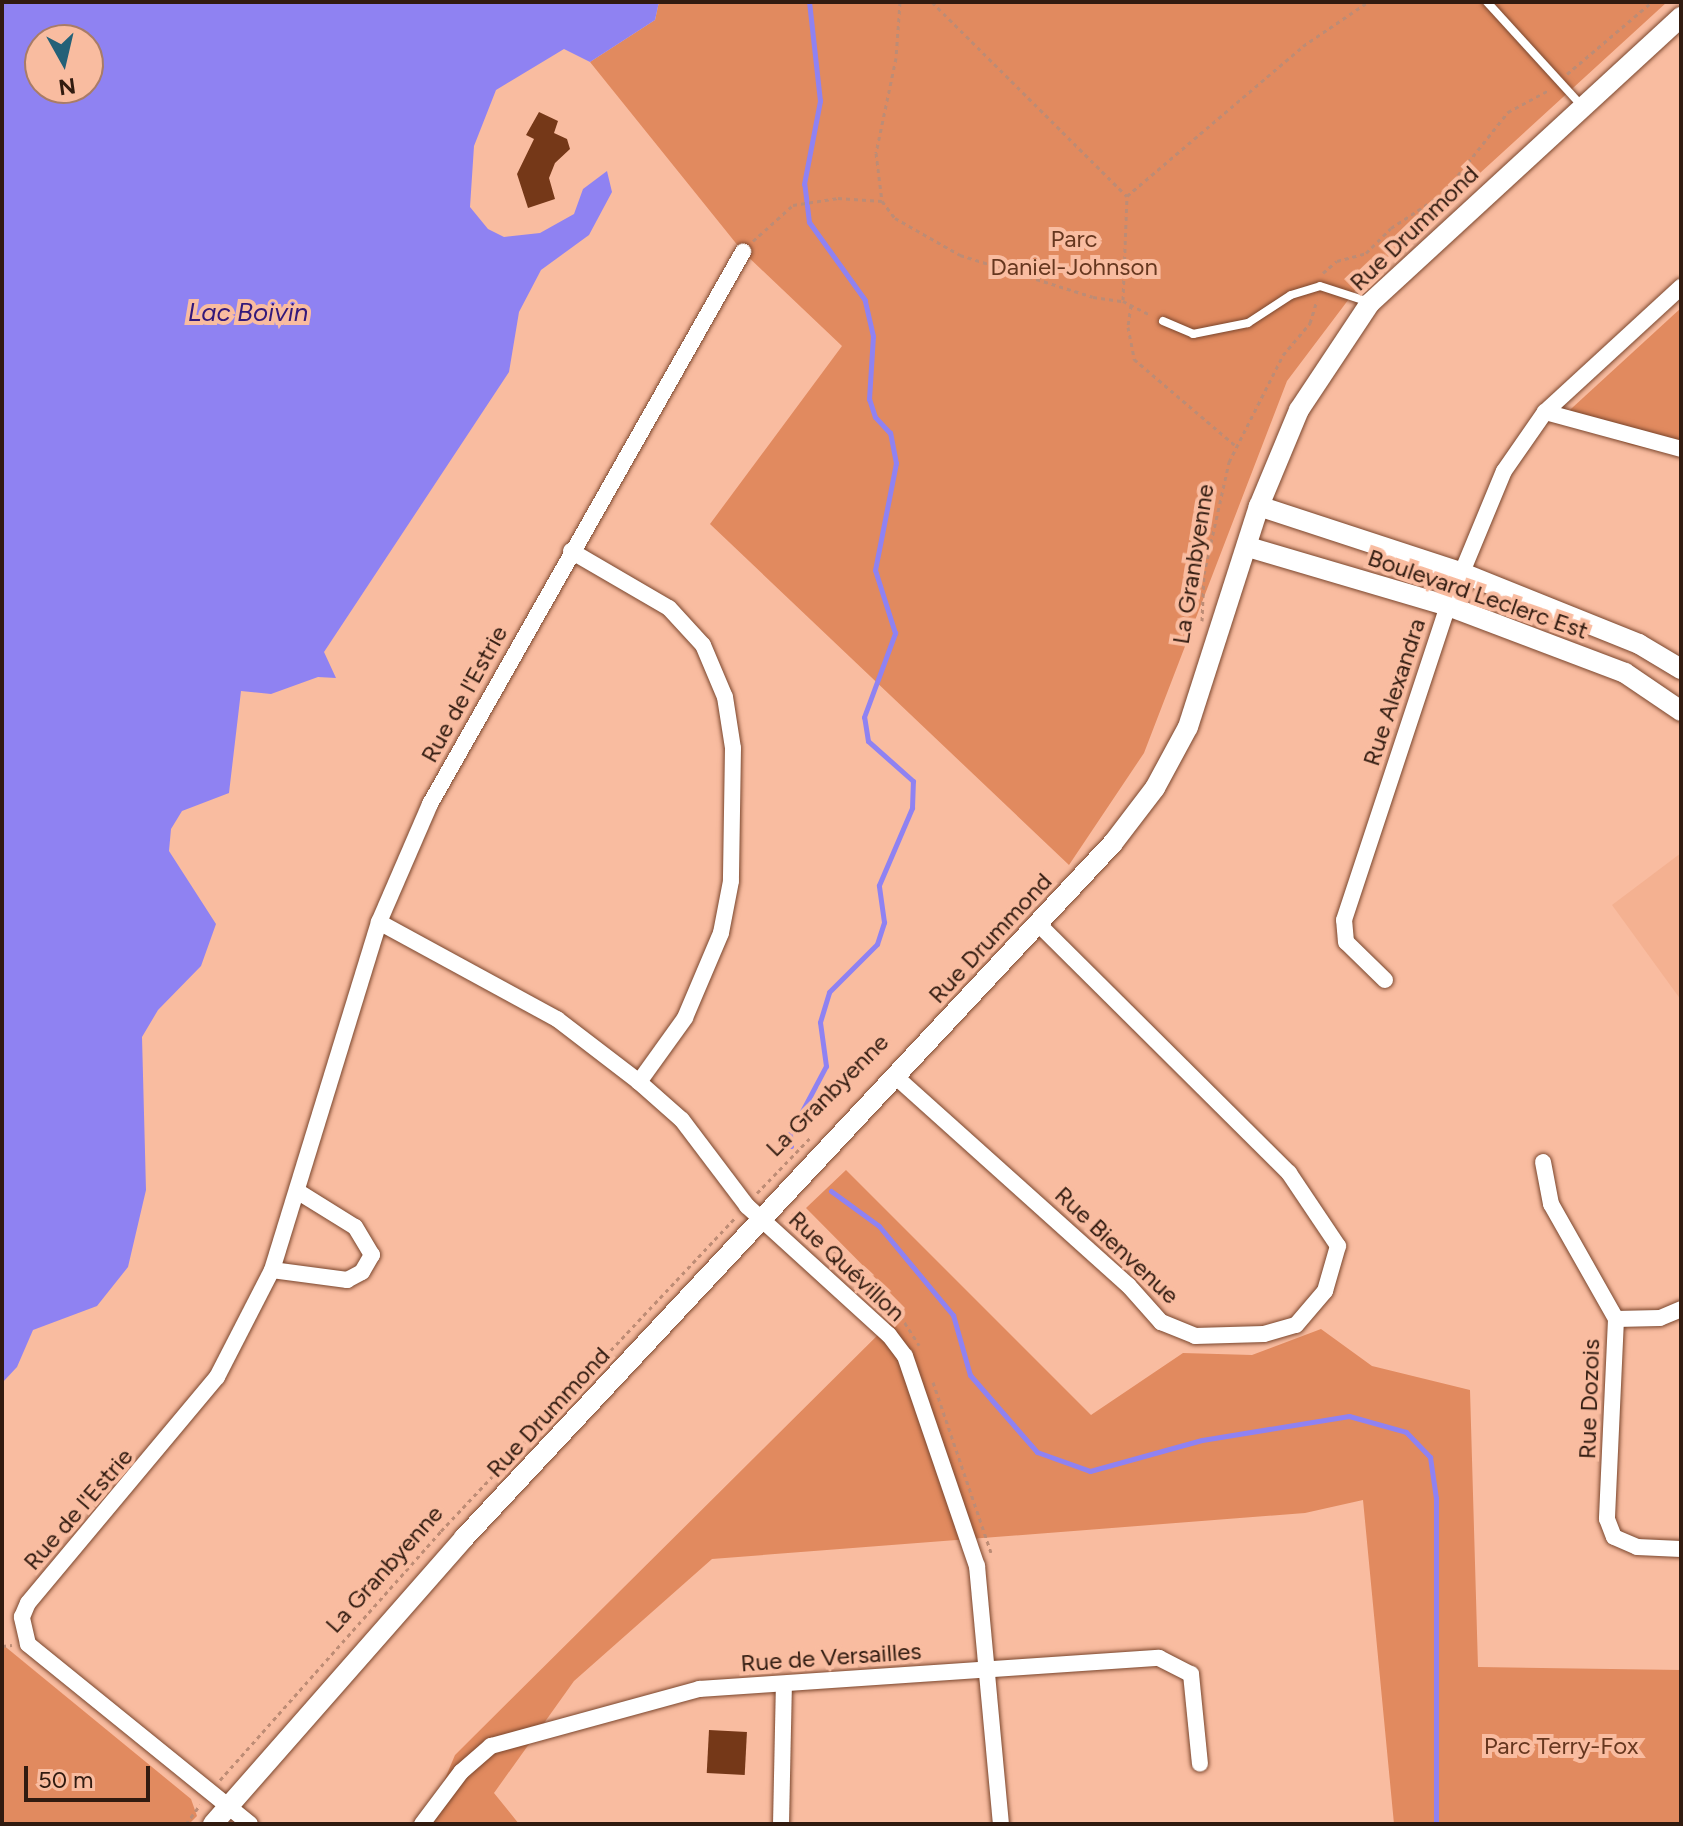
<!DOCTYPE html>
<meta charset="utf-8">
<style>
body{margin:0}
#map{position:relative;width:1683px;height:1826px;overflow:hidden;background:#f9bca0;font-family:Figtree,sans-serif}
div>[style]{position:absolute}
.built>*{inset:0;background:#f4b191}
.green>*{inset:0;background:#e18a5f}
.water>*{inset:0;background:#8f82f2}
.stream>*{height:5px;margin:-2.5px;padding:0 2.5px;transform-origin:2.5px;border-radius:2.5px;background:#8f82f2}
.building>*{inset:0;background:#753818;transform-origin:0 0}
.path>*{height:3px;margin-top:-1.5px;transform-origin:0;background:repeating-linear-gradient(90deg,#bd8c75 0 4px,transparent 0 8px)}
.roads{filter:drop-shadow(0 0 2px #7a462d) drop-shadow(0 0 2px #7a462d)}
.service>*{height:8px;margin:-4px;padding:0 4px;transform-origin:4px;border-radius:4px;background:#fff}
.minor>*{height:16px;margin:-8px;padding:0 8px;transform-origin:8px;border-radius:8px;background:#fff}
.tertiary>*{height:20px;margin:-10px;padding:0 10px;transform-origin:10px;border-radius:10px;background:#fff}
span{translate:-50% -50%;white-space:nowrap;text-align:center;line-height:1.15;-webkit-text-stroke:8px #f9bca0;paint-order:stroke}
.street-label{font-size:24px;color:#311b10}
.park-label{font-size:24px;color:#66371f}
.water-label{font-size:26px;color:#33187a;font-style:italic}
.frame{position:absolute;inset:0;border:4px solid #311b10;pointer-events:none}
.north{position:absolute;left:24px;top:24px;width:80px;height:80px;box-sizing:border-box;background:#f9bca0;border:2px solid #a97c66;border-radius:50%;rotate:172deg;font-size:22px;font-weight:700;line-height:32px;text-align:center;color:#311b10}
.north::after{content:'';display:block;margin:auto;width:28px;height:36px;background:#246178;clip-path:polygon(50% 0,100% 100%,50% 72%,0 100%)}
.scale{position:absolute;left:24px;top:1766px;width:126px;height:36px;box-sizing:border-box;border:4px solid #311b10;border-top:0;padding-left:10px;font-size:24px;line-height:28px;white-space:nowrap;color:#311b10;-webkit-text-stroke:6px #f9bca0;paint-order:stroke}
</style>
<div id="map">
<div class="built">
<div style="clip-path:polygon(1681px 853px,1681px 1000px,1612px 905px)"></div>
</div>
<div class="green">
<div style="clip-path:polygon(659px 2px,1667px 2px,1364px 279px,1287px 381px,1144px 753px,1069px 865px,710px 524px,842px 346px,743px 252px,590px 62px,655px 20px)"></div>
<div style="clip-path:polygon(1681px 308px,1681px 455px,1631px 445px,1560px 419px)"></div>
<div style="clip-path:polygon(846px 1170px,1091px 1415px,1183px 1353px,1252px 1355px,1321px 1329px,1372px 1366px,1470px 1390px,1478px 1667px,1681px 1670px,1681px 1824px,1394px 1824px,1363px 1500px,1305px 1513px,712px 1559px,574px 1681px,494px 1793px,519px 1824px,426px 1824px,455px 1755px,905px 1308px,806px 1208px)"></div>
<div style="clip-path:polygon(2px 1644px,191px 1799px,197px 1816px,189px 1824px,2px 1824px)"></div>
</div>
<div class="water">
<div style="clip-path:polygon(evenodd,2px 2px,659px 2px,655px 20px,590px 62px,564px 49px,496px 90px,474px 146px,470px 207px,488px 229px,504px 237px,540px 233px,574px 214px,583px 189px,607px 171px,612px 192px,589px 235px,541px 270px,519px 312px,509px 372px,324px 652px,336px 678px,318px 677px,271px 694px,241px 691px,229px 793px,182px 811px,171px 829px,169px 851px,216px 924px,201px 966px,158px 1010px,142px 1037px,146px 1190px,128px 1267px,97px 1306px,33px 1330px,17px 1367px,2px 1383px,2px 2px,40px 40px,88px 40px,88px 88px,40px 88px,40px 40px)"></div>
</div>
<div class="stream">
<div style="left:791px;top:1146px;width:12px;rotate:-95deg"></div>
<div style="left:790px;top:1134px;width:77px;rotate:-62.1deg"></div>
<div style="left:826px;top:1066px;width:44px;rotate:-97.8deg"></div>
<div style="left:820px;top:1022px;width:31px;rotate:-73deg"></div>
<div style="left:829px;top:992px;width:68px;rotate:-45deg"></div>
<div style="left:877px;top:944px;width:23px;rotate:-72deg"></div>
<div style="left:884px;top:922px;width:37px;rotate:-98deg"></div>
<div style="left:879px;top:885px;width:84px;rotate:-66.8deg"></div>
<div style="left:912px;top:808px;width:27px;rotate:-88deg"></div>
<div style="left:913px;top:781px;width:60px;rotate:-138.4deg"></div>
<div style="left:868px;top:741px;width:24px;rotate:-99deg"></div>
<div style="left:864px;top:717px;width:90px;rotate:-69.7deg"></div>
<div style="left:895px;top:633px;width:66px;rotate:-107.6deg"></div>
<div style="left:875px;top:570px;width:109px;rotate:-78.9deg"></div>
<div style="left:896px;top:463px;width:31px;rotate:-101deg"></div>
<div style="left:890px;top:433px;width:22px;rotate:-133deg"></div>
<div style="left:875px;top:417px;width:19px;rotate:-108deg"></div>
<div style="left:869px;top:399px;width:63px;rotate:-86.4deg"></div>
<div style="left:873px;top:336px;width:37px;rotate:-103deg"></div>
<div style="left:865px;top:300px;width:96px;rotate:-125.7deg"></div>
<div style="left:809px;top:222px;width:38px;rotate:-97deg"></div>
<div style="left:804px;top:184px;width:85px;rotate:-79.1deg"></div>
<div style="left:820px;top:101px;width:100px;rotate:-96.3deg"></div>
<div style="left:831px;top:1191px;width:59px;rotate:36.1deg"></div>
<div style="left:879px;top:1226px;width:116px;rotate:50.3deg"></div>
<div style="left:953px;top:1315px;width:62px;rotate:74.2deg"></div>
<div style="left:970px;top:1375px;width:102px;rotate:49deg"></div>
<div style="left:1037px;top:1452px;width:56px;rotate:19.7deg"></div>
<div style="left:1090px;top:1471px;width:116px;rotate:-15.5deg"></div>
<div style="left:1202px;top:1440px;width:149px;rotate:-9.3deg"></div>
<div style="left:1349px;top:1416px;width:59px;rotate:15.7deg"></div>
<div style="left:1406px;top:1432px;width:35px;rotate:46deg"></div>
<div style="left:1430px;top:1457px;width:41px;rotate:81.7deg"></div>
<div style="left:1436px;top:1498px;width:326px;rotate:90deg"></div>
</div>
<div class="building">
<div style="clip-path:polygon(539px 112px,558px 121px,554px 133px,567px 139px,570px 149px,555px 163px,549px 178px,555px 199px,528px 208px,517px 174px,534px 139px,526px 135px)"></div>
<div style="left:709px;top:1730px;width:38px;height:43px;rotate:3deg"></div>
</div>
<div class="path">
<div style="left:900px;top:2px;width:56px;rotate:94.1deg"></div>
<div style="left:896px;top:58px;width:97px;rotate:101.9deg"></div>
<div style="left:876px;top:153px;width:48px;rotate:82.9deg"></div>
<div style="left:882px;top:201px;width:21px;rotate:53deg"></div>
<div style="left:895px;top:218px;width:75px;rotate:29.6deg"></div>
<div style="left:960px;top:255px;width:139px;rotate:17.5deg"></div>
<div style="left:1093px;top:297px;width:30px;rotate:8deg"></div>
<div style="left:1123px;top:301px;width:31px;rotate:27deg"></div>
<div style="left:932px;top:2px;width:275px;rotate:44.9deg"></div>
<div style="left:1127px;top:196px;width:231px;rotate:-40.4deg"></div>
<div style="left:1303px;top:46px;width:78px;rotate:-34.1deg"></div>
<div style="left:1567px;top:74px;width:111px;rotate:-40.3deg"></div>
<div style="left:753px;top:241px;width:54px;rotate:-42deg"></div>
<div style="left:793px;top:205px;width:46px;rotate:-8.8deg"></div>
<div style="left:838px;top:198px;width:44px;rotate:3.9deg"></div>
<div style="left:1323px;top:273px;width:18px;rotate:-41deg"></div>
<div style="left:1337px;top:261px;width:30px;rotate:-15deg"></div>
<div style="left:1366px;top:253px;width:35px;rotate:-45deg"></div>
<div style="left:1391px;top:228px;width:62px;rotate:-33.2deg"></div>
<div style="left:1443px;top:194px;width:105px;rotate:-51.6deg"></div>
<div style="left:1508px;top:112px;width:47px;rotate:-28.2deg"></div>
<div style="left:1123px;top:300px;width:104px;rotate:-87.8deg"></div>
<div style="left:1131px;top:305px;width:22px;rotate:98deg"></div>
<div style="left:1128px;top:327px;width:33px;rotate:79deg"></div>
<div style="left:1134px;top:359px;width:135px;rotate:40.5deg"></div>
<div style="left:1202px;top:621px;width:47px;rotate:-87.6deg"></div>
<div style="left:1204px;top:574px;width:115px;rotate:-77.4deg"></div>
<div style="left:1229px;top:462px;width:120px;rotate:-63.2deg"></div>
<div style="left:1283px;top:355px;width:42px;rotate:-49.8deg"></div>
<div style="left:1310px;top:323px;width:24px;rotate:-73deg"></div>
<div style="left:757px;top:1193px;width:76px;rotate:-46.1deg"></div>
<div style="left:792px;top:1213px;width:142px;rotate:42.7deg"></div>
<div style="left:896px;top:1309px;width:43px;rotate:57.4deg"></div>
<div style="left:933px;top:1382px;width:180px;rotate:71.2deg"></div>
<div style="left:2px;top:1646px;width:10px;rotate:-6deg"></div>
<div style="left:220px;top:1780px;width:333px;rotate:-48.4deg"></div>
<div style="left:441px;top:1531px;width:431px;rotate:-46.8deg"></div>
<div style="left:186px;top:1824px;width:24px;rotate:-54deg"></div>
</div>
<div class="roads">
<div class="service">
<div style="left:1487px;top:2px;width:141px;rotate:47.6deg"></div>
<div style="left:1163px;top:321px;width:33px;rotate:23deg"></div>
<div style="left:1193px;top:334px;width:56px;rotate:-11.3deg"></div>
<div style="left:1248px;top:323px;width:51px;rotate:-33.1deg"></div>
<div style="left:1291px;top:295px;width:30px;rotate:-17deg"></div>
<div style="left:1320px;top:286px;width:52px;rotate:18.1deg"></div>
</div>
<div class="minor">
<div style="left:1545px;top:412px;width:141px;rotate:15.2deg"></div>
<div style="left:571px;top:551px;width:113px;rotate:30.2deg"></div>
<div style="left:669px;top:608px;width:50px;rotate:47.4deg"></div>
<div style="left:703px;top:645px;width:56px;rotate:67.1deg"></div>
<div style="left:725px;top:697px;width:52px;rotate:81.1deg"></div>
<div style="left:733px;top:748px;width:133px;rotate:90.9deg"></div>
<div style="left:731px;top:881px;width:53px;rotate:100.9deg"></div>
<div style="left:721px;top:933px;width:92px;rotate:113deg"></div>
<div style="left:685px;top:1018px;width:79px;rotate:125.7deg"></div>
<div style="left:379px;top:922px;width:203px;rotate:28.6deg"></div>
<div style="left:557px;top:1019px;width:103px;rotate:37.5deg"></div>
<div style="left:639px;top:1082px;width:57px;rotate:41.5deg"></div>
<div style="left:682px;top:1120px;width:108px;rotate:52.9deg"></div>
<div style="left:747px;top:1206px;width:192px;rotate:42.3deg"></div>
<div style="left:889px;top:1335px;width:26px;rotate:53deg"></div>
<div style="left:905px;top:1356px;width:222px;rotate:71.1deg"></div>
<div style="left:977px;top:1566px;width:259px;rotate:84.7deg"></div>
<div style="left:1385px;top:980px;width:54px;rotate:-135.7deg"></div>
<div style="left:1346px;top:942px;width:22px;rotate:-95deg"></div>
<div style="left:1344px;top:920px;width:331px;rotate:-71.7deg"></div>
<div style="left:1448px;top:606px;width:146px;rotate:-67.5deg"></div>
<div style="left:1504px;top:471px;width:72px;rotate:-55.2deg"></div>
<div style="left:1545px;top:412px;width:185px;rotate:-42.6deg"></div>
<div style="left:896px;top:1077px;width:312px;rotate:41.9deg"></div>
<div style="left:1128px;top:1285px;width:50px;rotate:48.3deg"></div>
<div style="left:1161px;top:1322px;width:37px;rotate:22deg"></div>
<div style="left:1195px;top:1336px;width:69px;rotate:-1.7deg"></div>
<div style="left:1264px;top:1334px;width:33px;rotate:-16deg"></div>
<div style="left:1296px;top:1325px;width:45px;rotate:-49.5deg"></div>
<div style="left:1325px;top:1291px;width:47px;rotate:-73.9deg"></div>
<div style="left:1338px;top:1246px;width:88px;rotate:-123.9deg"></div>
<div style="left:1289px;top:1173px;width:354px;rotate:-135.2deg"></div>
<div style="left:1543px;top:1162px;width:43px;rotate:79.2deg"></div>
<div style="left:1551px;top:1204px;width:132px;rotate:60.5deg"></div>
<div style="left:1616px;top:1319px;width:200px;rotate:92.6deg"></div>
<div style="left:1607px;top:1519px;width:19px;rotate:69deg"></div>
<div style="left:1614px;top:1537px;width:25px;rotate:23deg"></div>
<div style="left:1637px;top:1547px;width:44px;rotate:2.6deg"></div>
<div style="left:272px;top:1270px;width:76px;rotate:7.6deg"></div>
<div style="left:347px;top:1280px;width:17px;rotate:-28deg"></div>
<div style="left:362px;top:1272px;width:20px;rotate:-60deg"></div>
<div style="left:372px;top:1255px;width:33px;rotate:-121deg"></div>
<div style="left:355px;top:1227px;width:68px;rotate:-148.2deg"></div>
<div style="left:1616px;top:1319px;width:44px;rotate:-1.3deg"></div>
<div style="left:1660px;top:1318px;width:23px;rotate:-23deg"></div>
<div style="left:250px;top:1824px;width:286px;rotate:-141deg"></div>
<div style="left:28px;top:1644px;width:28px;rotate:-103deg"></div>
<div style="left:22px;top:1617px;width:15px;rotate:-67deg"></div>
<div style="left:28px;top:1603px;width:295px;rotate:-50.1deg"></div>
<div style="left:217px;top:1377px;width:120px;rotate:-62.8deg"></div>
<div style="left:272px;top:1270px;width:364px;rotate:-72.9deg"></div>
<div style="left:379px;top:922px;width:129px;rotate:-66.6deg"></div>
<div style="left:430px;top:804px;width:635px;rotate:-60.45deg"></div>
<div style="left:422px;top:1824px;width:65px;rotate:-53.1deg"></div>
<div style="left:461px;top:1772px;width:40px;rotate:-41deg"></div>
<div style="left:491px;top:1746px;width:216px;rotate:-15.3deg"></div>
<div style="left:699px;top:1689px;width:461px;rotate:-3.9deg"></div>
<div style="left:1159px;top:1658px;width:36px;rotate:27deg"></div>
<div style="left:1191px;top:1674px;width:90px;rotate:84.3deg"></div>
<div style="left:781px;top:1824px;width:139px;rotate:-88.8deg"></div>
</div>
<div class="tertiary">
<div style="left:1259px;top:506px;width:212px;rotate:18.2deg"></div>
<div style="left:1460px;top:572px;width:193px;rotate:21.9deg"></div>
<div style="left:1639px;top:644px;width:49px;rotate:30.8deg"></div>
<div style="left:1248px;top:547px;width:209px;rotate:16.4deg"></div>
<div style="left:1448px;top:606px;width:189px;rotate:20.7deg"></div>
<div style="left:1625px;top:673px;width:68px;rotate:34.2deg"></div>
<div style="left:213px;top:1824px;width:381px;rotate:-48.7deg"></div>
<div style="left:464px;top:1538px;width:951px;rotate:-46.96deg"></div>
<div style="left:1113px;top:843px;width:69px;rotate:-52.6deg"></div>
<div style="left:1155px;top:788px;width:69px;rotate:-61.6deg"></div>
<div style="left:1188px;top:727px;width:232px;rotate:-72.2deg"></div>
<div style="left:1259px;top:506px;width:104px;rotate:-67.4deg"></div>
<div style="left:1299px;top:410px;width:128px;rotate:-56.4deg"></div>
<div style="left:1370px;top:303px;width:423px;rotate:-42.6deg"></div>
</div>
</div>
<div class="street-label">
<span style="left:1414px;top:228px;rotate:-44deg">Rue Drummond</span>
<span style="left:1193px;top:564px;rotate:-81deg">La Granbyenne</span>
<span style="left:1478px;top:594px;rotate:19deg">Boulevard Leclerc Est</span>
<span style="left:1394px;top:692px;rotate:-72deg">Rue Alexandra</span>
<span style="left:464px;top:694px;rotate:-61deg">Rue de l'Estrie</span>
<span style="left:990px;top:938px;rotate:-47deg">Rue Drummond</span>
<span style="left:827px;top:1095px;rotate:-45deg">La Granbyenne</span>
<span style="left:1117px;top:1245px;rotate:43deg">Rue Bienvenue</span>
<span style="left:847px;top:1266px;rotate:43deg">Rue Quévillon</span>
<span style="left:1589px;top:1399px;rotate:-88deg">Rue Dozois</span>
<span style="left:548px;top:1412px;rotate:-47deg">Rue Drummond</span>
<span style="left:78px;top:1509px;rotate:-49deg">Rue de l'Estrie</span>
<span style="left:384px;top:1569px;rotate:-48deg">La Granbyenne</span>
<span style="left:831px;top:1657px;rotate:-4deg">Rue de Versailles</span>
</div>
<div class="park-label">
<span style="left:1074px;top:253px">Parc<br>Daniel-Johnson</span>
<span style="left:1561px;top:1746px">Parc Terry-Fox</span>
</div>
<div class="water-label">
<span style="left:248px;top:313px">Lac Boivin</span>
</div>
<div class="frame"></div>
<div class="north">N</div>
<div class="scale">50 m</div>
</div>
